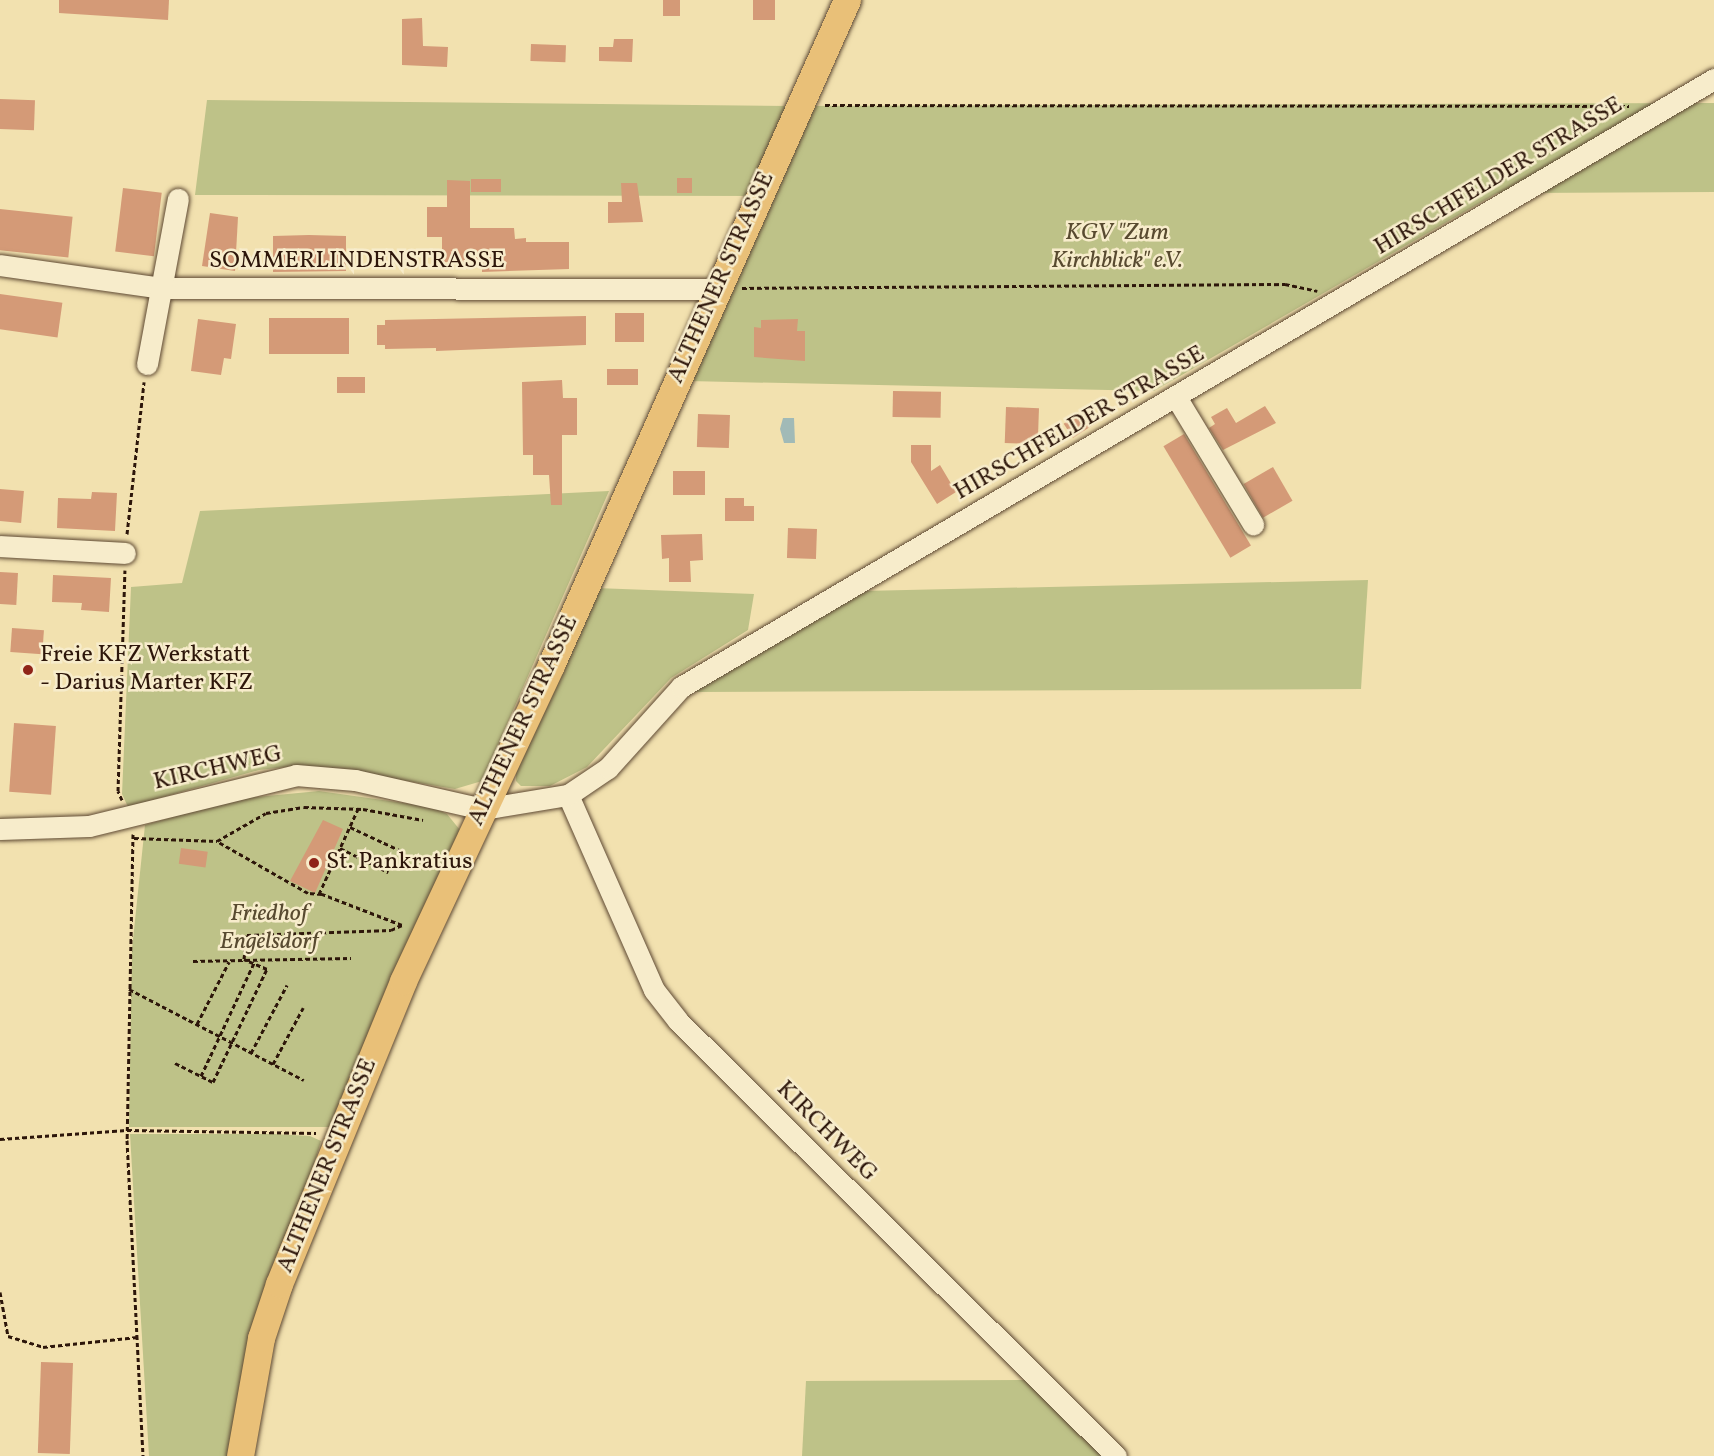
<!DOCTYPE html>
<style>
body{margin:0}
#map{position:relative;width:1714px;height:1456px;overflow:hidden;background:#f2e1af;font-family:Vollkorn,serif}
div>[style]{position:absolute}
.green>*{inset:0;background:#bec288}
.water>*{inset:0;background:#a1bab7}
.building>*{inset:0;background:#d49a77;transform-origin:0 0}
.path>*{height:3px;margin-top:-1.5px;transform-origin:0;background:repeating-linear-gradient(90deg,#2d160a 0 4.5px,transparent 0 7.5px)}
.roads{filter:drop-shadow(0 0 2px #5e4933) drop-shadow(0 0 2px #5e4933)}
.minor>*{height:21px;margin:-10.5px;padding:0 10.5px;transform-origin:10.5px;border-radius:10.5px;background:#f7eccb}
.major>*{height:27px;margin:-13.5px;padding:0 13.5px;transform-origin:13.5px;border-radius:13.5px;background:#e9c078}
.dots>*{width:16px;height:16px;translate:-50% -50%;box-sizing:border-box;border:3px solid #f7eccb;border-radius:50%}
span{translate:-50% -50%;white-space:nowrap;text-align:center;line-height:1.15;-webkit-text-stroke:5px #f7eccb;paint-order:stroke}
.street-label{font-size:24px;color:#2d160a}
.park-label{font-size:24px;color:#584a30;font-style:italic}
.poi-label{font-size:24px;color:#2d160a}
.left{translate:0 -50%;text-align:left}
</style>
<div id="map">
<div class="green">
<div style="clip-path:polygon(207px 100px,789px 106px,1714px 103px,1714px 192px,1497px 193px,1154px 391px,688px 381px,768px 196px,195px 195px)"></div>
<div style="clip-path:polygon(609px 491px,482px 781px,455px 789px,323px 767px,295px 766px,259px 770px,128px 807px,122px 794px,131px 587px,182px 583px,200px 511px)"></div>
<div style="clip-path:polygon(1368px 580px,1361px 689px,694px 692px,862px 591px)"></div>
<div style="clip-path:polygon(596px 588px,754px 594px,748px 630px,671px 678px,587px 767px,550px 786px,521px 786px,516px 781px,516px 771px)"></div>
<div style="clip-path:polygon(319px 791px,432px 807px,447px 814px,460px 830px,329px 1127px,129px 1127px,132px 949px,145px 825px,236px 799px)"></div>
<div style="clip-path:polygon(130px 1134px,274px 1134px,310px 1136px,321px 1141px,228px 1456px,149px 1456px)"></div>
<div style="clip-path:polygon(1030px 1380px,1106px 1456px,802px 1456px,806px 1381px)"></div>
</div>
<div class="water">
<div style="clip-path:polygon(783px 418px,794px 418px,795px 443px,784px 443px,780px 429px)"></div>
</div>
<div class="building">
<div style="clip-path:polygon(59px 0,169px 0,168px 20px,59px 13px)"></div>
<div style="left:663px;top:0;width:17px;height:16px"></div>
<div style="left:753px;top:0;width:22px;height:20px"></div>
<div style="clip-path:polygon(422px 18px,423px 46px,448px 47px,447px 67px,402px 65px,402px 19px)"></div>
<div style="clip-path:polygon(614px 39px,633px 39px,632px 62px,599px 61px,599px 47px,613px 47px)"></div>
<div style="left:531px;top:44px;width:35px;height:17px;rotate:2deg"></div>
<div style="left:0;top:99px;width:35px;height:30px;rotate:2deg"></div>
<div style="left:677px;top:178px;width:15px;height:15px"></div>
<div style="left:471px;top:179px;width:30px;height:13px"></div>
<div style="clip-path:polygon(447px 180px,470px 181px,470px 228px,514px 228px,515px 239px,526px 238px,526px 242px,569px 242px,569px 269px,482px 272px,482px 262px,442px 262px,442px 237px,427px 237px,427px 207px,447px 207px)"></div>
<div style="clip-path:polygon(621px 183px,637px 183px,643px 222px,608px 223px,608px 202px,622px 202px)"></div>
<div style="left:123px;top:188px;width:39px;height:64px;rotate:7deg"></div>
<div style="left:0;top:209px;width:73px;height:41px;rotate:6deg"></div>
<div style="clip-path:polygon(210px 213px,238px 217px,235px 271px,202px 266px)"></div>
<div style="clip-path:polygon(309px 235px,346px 236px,346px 271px,273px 272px,273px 236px)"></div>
<div style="left:0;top:294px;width:63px;height:35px;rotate:8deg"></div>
<div style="left:644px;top:313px;width:29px;height:29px;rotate:90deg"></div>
<div style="clip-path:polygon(586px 316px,586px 345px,436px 351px,436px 348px,385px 349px,385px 345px,377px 345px,377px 325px,385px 325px,385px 320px)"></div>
<div style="left:269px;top:318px;width:80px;height:36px"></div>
<div style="clip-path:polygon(198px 319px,236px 324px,231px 359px,224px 358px,221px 375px,191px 371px)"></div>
<div style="clip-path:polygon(798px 319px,797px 331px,805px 331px,805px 361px,754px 357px,754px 327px,761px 328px,761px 320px)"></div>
<div style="left:638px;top:369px;width:16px;height:31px;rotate:90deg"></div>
<div style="left:365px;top:377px;width:16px;height:28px;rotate:90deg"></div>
<div style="clip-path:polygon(562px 380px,563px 398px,577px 398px,577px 435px,562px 435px,562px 505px,551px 505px,549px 475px,533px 475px,533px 455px,523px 455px,522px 382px)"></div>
<div style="left:893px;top:391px;width:48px;height:26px;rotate:1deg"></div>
<div style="clip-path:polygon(1265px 406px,1276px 423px,1223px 450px,1209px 428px,1215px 424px,1211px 417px,1227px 408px,1236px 423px)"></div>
<div style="left:1006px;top:407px;width:33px;height:36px;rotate:2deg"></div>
<div style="left:1088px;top:408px;width:17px;height:29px;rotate:57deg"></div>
<div style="left:698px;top:414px;width:32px;height:33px;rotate:2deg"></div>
<div style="left:1184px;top:434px;width:130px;height:24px;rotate:59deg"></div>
<div style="clip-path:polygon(911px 445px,931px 445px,931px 471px,940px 465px,956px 492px,937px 504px,911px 462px)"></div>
<div style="left:1273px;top:467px;width:39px;height:34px;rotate:60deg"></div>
<div style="left:705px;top:471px;width:24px;height:32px;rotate:90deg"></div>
<div style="left:0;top:489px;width:24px;height:32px;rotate:5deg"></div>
<div style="clip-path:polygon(92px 492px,117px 493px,115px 531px,57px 528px,58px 498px,91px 499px)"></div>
<div style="clip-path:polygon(725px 498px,744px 498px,744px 506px,754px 506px,754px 521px,725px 521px)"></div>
<div style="left:788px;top:528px;width:29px;height:30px;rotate:2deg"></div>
<div style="clip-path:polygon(702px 534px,703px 560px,690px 561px,691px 582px,669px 582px,669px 558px,662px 559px,661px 535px)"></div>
<div style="left:0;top:572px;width:18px;height:32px;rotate:3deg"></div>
<div style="clip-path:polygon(53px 575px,111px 578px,109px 612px,81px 610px,82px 603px,52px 602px)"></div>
<div style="left:12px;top:628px;width:32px;height:24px;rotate:4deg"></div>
<div style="left:14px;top:723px;width:42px;height:69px;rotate:4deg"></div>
<div style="clip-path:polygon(323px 820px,343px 829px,315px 893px,290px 881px)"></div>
<div style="left:181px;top:848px;width:27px;height:16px;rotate:8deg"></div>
<div style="left:41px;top:1362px;width:32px;height:91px;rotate:2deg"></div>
</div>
<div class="path">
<div style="left:825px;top:105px;width:804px;rotate:0.07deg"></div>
<div style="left:742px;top:288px;width:543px;rotate:-0.42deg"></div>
<div style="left:1285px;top:284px;width:33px;rotate:12deg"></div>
<div style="left:127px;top:534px;width:153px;rotate:-83.6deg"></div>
<div style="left:122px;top:800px;width:10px;rotate:-114deg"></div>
<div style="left:118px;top:791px;width:221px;rotate:-88.2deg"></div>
<div style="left:350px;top:827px;width:54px;rotate:25.1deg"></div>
<div style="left:133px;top:834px;width:306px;rotate:91.1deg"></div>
<div style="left:127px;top:1140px;width:316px;rotate:87.1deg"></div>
<div style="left:134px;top:838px;width:83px;rotate:2.1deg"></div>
<div style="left:217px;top:841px;width:56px;rotate:-29.7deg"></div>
<div style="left:266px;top:813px;width:38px;rotate:-9deg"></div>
<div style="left:304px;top:807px;width:59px;rotate:1.9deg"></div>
<div style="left:363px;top:809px;width:61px;rotate:10.4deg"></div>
<div style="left:340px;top:848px;width:54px;rotate:26.6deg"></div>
<div style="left:319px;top:894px;width:94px;rotate:-65.4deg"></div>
<div style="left:193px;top:961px;width:158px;rotate:-1.1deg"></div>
<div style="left:129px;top:989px;width:197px;rotate:27.5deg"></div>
<div style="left:197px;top:1024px;width:70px;rotate:-62.7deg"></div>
<div style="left:251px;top:1053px;width:77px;rotate:-62.1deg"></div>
<div style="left:175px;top:1063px;width:42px;rotate:26.6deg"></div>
<div style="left:213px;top:1082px;width:125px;rotate:-64.5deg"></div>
<div style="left:267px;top:969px;width:25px;rotate:-157deg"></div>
<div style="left:244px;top:959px;width:24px;rotate:-83deg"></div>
<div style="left:247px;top:935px;width:144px;rotate:-2deg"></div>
<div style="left:391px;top:930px;width:12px;rotate:-24deg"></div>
<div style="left:402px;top:925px;width:86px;rotate:-158.8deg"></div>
<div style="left:322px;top:894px;width:14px;rotate:-176deg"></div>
<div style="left:308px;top:893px;width:105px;rotate:-150.3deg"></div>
<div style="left:273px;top:1064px;width:64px;rotate:-61.8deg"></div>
<div style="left:201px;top:1076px;width:125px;rotate:-64.9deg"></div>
<div style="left:0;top:1139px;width:127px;rotate:-4.1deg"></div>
<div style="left:127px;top:1130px;width:189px;rotate:0.9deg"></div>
<div style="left:0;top:1292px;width:45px;rotate:79.7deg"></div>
<div style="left:8px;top:1336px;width:37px;rotate:17deg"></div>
<div style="left:43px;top:1347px;width:95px;rotate:-6.1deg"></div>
</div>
<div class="roads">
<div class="minor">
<div style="left:0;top:265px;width:163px;rotate:8.1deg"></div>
<div style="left:161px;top:288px;width:555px;rotate:0.1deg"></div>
<div style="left:147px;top:364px;width:168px;rotate:-79.4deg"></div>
<div style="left:1176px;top:397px;width:149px;rotate:58.8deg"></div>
<div style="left:0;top:546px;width:125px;rotate:3.2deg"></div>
<div style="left:568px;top:795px;width:213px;rotate:66.2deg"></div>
<div style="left:654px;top:990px;width:39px;rotate:52deg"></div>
<div style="left:678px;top:1021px;width:617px;rotate:44.8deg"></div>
<div style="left:0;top:829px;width:89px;rotate:-1.9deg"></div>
<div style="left:89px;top:826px;width:213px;rotate:-13.8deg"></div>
<div style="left:296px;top:775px;width:59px;rotate:4.8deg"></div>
<div style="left:355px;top:780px;width:131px;rotate:12.8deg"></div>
<div style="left:483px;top:809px;width:86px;rotate:-9.4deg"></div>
<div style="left:568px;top:795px;width:48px;rotate:-34deg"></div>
<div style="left:608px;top:768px;width:109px;rotate:-48deg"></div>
<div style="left:681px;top:687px;width:1199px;rotate:-30.48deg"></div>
</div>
<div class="major">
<div style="left:240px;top:1456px;width:120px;rotate:-79.9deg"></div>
<div style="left:261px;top:1338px;width:57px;rotate:-71.6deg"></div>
<div style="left:279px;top:1284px;width:327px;rotate:-67.7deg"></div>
<div style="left:403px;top:981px;width:349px;rotate:-64.9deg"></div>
<div style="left:551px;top:665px;width:728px;rotate:-66.01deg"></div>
</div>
</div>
<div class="dots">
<div style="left:28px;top:670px;background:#8f2418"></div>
<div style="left:314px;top:863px;background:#8f2418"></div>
</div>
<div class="street-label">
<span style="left:1499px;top:177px;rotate:-31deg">HIRSCHFELDER STRASSE</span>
<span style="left:357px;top:262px">SOMMERLINDENSTRASSE</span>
<span style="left:722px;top:278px;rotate:-66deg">ALTHENER STRASSE</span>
<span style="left:1080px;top:424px;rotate:-30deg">HIRSCHFELDER STRASSE</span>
<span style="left:524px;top:721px;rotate:-65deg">ALTHENER STRASSE</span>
<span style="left:218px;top:769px;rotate:-13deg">KIRCHWEG</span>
<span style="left:826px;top:1132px;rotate:45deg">KIRCHWEG</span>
<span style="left:328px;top:1166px;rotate:-68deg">ALTHENER STRASSE</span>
</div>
<div class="park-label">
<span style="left:1117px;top:248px">KGV "Zum<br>Kirchblick" e.V.</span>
<span style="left:269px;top:929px">Friedhof<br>Engelsdorf</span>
</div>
<div class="poi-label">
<span class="left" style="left:40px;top:670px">Freie KFZ Werkstatt<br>- Darius Marter KFZ</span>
<span class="left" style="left:326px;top:863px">St. Pankratius</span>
</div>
</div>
